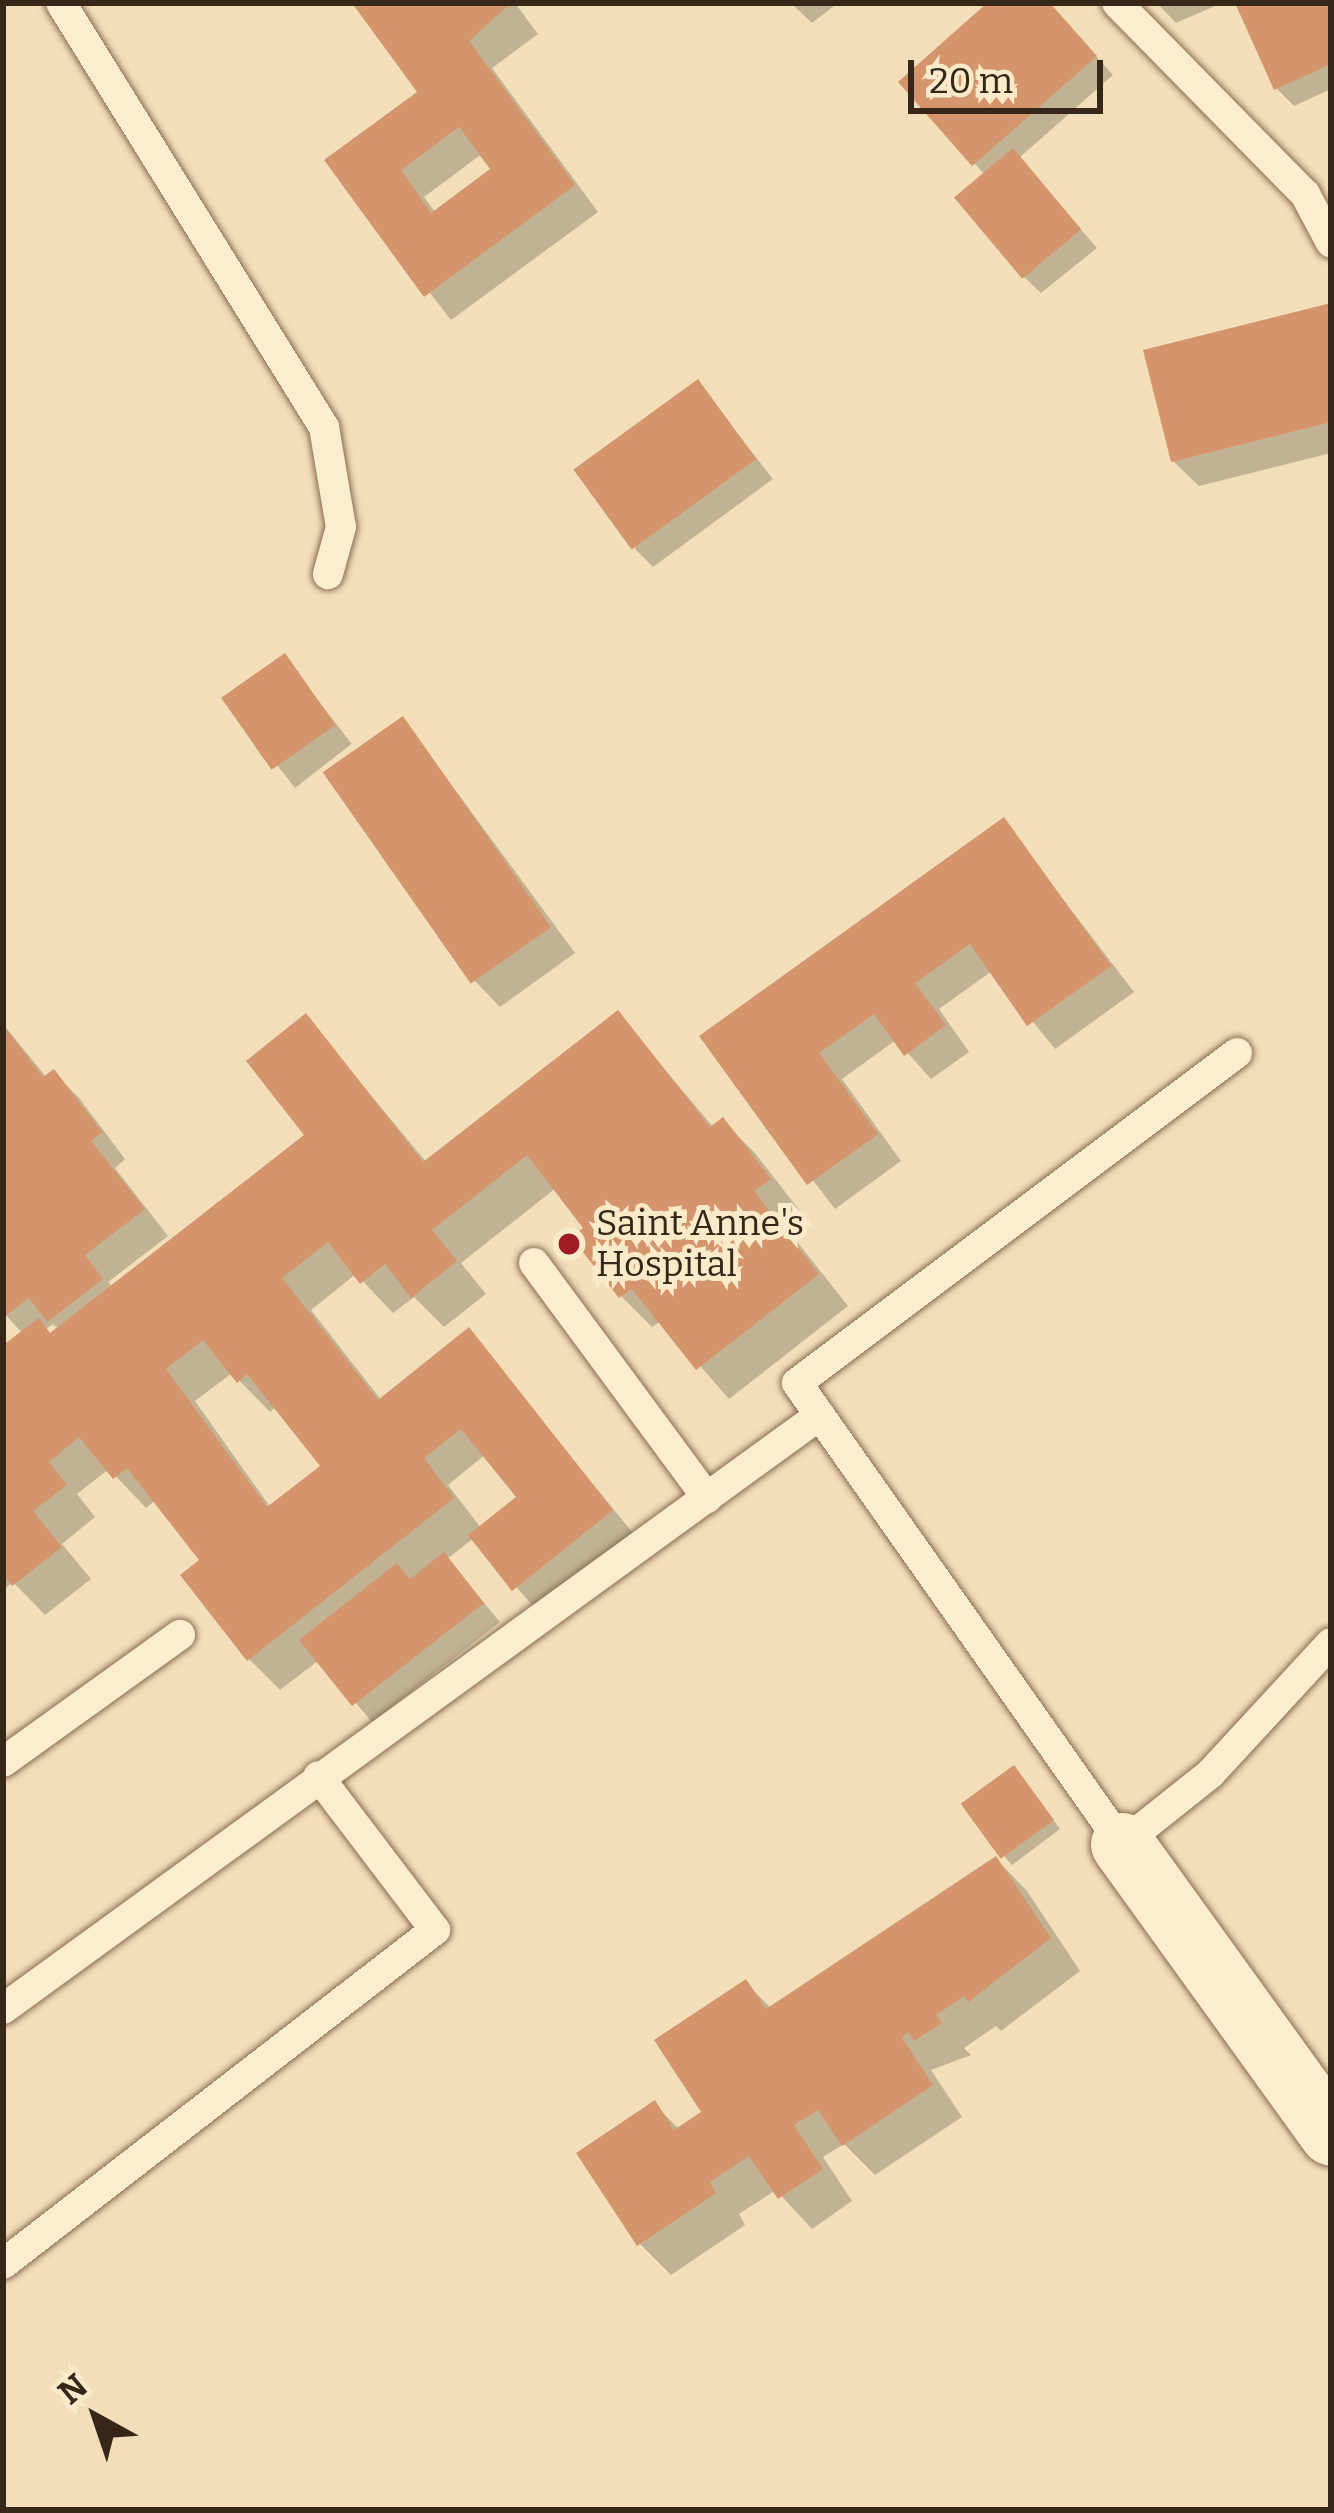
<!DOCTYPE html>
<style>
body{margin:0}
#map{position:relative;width:1334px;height:2513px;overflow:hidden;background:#f2dfba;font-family:Bitter,serif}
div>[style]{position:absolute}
.shadow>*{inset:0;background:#0003;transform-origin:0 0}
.building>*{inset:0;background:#d4946c;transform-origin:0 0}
.roads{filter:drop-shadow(0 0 3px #8a6e53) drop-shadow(0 0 3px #8a6e53)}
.lane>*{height:30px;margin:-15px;padding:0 15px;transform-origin:15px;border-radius:15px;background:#fcedce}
.street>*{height:63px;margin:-31.5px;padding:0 31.5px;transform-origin:31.5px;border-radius:31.5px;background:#fcedce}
.dots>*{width:33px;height:33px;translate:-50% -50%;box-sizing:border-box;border:6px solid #f9eaca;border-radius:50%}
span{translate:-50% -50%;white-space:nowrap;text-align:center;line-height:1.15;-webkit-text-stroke:10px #f9eaca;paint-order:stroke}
.poi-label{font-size:36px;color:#372719}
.left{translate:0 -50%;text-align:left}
.frame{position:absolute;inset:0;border:6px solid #372719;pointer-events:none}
.north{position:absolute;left:36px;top:2357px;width:120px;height:120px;-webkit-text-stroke:9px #f9eaca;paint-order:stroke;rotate:320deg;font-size:33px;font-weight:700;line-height:48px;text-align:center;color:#372719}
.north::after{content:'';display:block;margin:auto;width:42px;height:54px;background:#372719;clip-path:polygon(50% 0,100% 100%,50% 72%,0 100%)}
.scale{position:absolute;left:908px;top:60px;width:195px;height:54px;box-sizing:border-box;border:6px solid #372719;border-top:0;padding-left:15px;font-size:36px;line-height:42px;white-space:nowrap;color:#372719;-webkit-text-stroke:9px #f9eaca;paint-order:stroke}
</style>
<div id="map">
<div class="shadow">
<div style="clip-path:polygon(evenodd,356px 3px,515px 3px,538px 34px,492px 68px,598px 212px,451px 320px,328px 161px,421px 93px,356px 3px,483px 153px,495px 169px,436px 213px,424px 197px,483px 153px)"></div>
<div style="clip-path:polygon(791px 3px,838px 3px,812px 23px)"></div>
<div style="clip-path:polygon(992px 3px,1048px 3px,1113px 75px,1019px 158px,1097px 248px,1041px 293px,1023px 276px,985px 175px,902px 83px)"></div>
<div style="clip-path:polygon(1157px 3px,1222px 3px,1176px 23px)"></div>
<div style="clip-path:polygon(1239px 3px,1331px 3px,1331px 89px,1294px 106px,1276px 88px)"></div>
<div style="clip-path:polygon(1331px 306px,1331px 453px,1199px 486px,1173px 461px)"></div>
<div style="clip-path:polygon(698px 383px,773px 479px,653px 567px,635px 549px)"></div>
<div style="left:284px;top:657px;width:110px;height:72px;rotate:52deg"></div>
<div style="clip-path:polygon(403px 719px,575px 953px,500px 1007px,475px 981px)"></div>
<div style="clip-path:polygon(1003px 821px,1134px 992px,1055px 1049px,992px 971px,939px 1009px,969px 1052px,931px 1079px,896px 1040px,842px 1079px,901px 1161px,835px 1209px,703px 1037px)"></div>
<div style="clip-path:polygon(evenodd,618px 1014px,714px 1128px,723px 1121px,754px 1152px,800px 1211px,783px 1224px,848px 1306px,729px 1399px,661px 1321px,652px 1327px,621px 1296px,587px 1228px,556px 1188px,461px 1263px,486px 1294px,444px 1327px,414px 1297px,393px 1313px,356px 1274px,311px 1310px,382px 1401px,469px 1331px,636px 1537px,540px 1614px,474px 1538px,447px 1559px,500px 1622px,372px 1722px,319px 1660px,280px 1690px,249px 1659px,203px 1561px,156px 1500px,146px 1508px,109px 1469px,77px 1494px,95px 1517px,62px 1544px,91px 1579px,45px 1615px,13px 1582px,3px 1590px,3px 1349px,23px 1334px,3px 1312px,3px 1024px,47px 1078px,54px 1073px,79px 1098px,125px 1159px,115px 1168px,168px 1236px,108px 1282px,113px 1288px,308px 1135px,306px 1017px,427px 1163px,618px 1014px,53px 1324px,60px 1330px,52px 1336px,46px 1329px,53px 1324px,618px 1014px,232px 1373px,270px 1412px,276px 1407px,324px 1466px,271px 1508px,195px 1401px,232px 1373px,618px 1014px,486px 1454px,520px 1498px,481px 1528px,448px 1485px,486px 1454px)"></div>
<div style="clip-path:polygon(1022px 1777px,1060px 1829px,1012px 1865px,1004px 1856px)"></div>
<div style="clip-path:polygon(996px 1859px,1027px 1891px,1080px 1971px,1001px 2031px,996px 2026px,964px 2048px,971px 2055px,931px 2070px,962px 2117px,875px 2175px,844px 2144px,823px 2157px,852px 2201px,812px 2229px,776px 2190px,739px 2214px,745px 2225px,671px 2275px,640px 2244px,654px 2104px,680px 2130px,705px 2113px,746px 1983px,772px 2009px)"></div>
</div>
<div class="building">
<div style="clip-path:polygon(evenodd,352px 3px,511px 3px,469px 41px,575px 185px,424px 297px,324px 160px,417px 92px,352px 3px,459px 127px,490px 169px,431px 213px,401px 170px,459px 127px)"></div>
<div style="clip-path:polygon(987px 3px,1050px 3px,1097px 56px,972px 166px,898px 82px)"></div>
<div style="clip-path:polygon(1235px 3px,1331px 3px,1331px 64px,1274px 90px)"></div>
<div style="left:1013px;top:148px;width:106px;height:77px;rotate:50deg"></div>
<div style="clip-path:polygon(1331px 303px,1331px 422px,1171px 462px,1143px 350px)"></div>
<div style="left:698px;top:379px;width:99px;height:154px;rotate:54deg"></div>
<div style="left:285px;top:653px;width:88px;height:78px;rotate:55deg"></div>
<div style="left:403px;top:716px;width:258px;height:98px;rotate:55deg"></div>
<div style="clip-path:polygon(1004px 817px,1111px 966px,1027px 1026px,970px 944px,915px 983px,946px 1025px,904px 1056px,874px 1014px,819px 1053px,878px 1134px,807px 1185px,699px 1036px)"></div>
<div style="clip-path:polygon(evenodd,618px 1010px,710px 1127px,723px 1117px,771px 1179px,754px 1191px,819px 1274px,696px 1370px,632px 1289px,619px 1298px,571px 1237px,583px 1228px,527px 1155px,432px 1230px,457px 1261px,411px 1298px,385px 1264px,360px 1284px,328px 1242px,282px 1278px,378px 1400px,469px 1327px,613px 1510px,512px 1591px,468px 1535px,516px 1497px,461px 1429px,424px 1458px,454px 1498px,247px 1661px,180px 1575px,199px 1560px,127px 1468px,113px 1479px,79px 1437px,49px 1462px,67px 1485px,33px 1511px,62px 1547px,12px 1586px,3px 1574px,3px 1345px,39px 1318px,50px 1333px,304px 1135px,246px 1061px,306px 1013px,423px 1162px,618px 1010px,203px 1340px,237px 1383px,247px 1374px,320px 1466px,267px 1507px,166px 1369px,203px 1340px)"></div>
<div style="clip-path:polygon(3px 1025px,43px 1077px,54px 1069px,102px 1132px,91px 1141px,145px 1209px,85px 1255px,103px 1279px,47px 1322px,29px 1298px,3px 1318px)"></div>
<div style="clip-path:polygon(444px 1552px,484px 1603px,352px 1706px,299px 1640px,397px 1563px,410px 1579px)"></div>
<div style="left:1014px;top:1765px;width:68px;height:66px;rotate:54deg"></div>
<div style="clip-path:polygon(996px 1856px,1051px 1938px,968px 2002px,964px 1996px,936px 2015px,942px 2023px,914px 2041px,908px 2032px,902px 2038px,933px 2085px,842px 2146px,818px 2110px,794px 2125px,823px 2169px,778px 2199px,749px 2156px,710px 2182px,716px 2193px,637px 2246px,576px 2153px,655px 2100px,674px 2130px,701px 2112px,654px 2040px,746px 1979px,766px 2009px)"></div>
</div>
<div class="roads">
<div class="lane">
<div style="left:61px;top:3px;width:499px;rotate:58.2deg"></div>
<div style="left:324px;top:427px;width:101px;rotate:80.4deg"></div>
<div style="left:341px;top:527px;width:49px;rotate:105.5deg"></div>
<div style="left:1117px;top:3px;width:268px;rotate:45.5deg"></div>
<div style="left:1305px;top:194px;width:55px;rotate:62deg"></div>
<div style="left:1237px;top:1053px;width:550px;rotate:143.13deg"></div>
<div style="left:797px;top:1383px;width:564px;rotate:54.82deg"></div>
<div style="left:1122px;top:1844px;width:112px;rotate:-38.5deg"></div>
<div style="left:1210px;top:1774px;width:178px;rotate:-47.3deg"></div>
<div style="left:534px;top:1263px;width:292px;rotate:53.6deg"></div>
<div style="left:3px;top:1762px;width:218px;rotate:-35.7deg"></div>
<div style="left:3px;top:2009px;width:1010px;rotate:-36.02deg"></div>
<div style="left:3px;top:2264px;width:546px;rotate:-37.71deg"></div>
<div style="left:435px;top:1930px;width:193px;rotate:-127.2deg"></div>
</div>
<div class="street">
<div style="left:1122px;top:1844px;width:357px;rotate:54.2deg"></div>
</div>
</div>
<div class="dots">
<div style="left:569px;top:1244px;background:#9e1d23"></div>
</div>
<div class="poi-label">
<span class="left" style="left:596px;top:1244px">Saint Anne's<br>Hospital</span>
</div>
<div class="frame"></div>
<div class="north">N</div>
<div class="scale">20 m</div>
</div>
